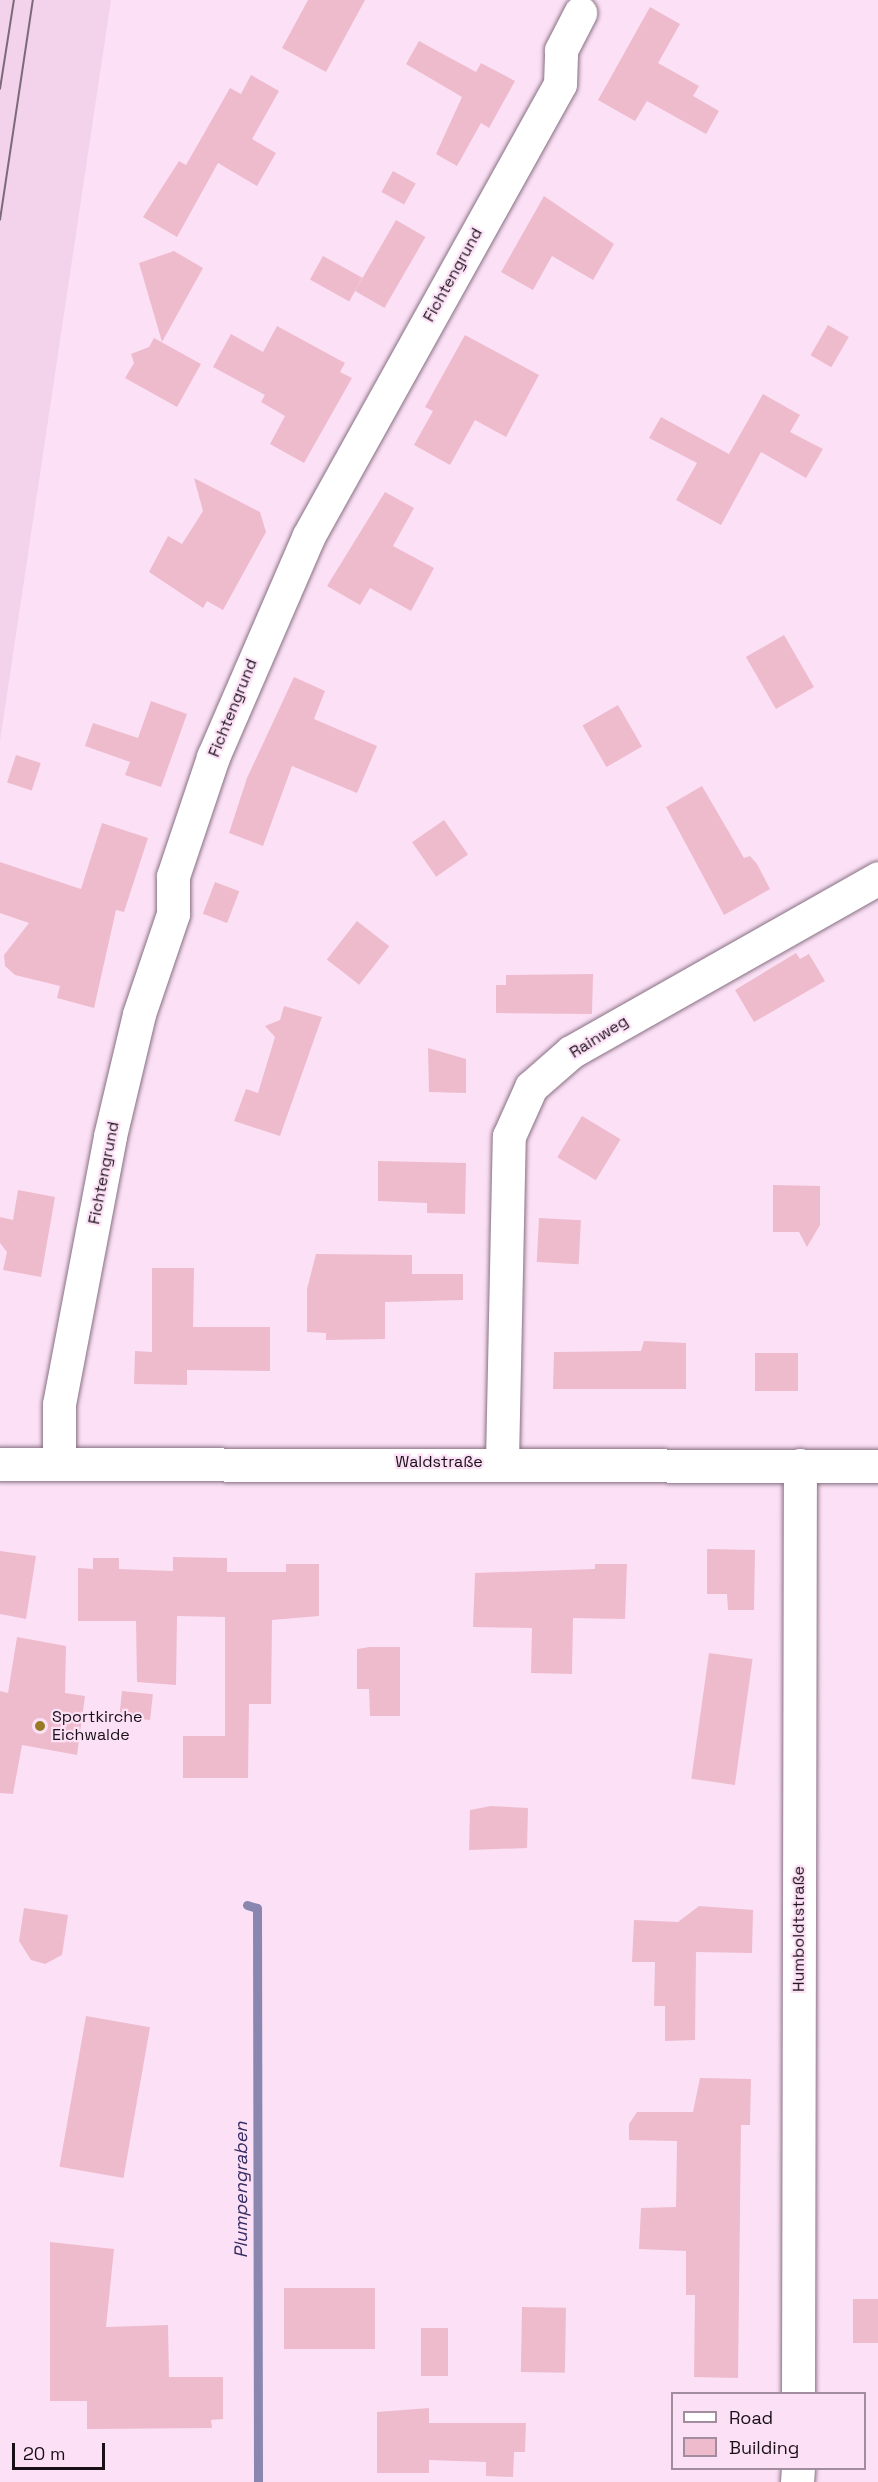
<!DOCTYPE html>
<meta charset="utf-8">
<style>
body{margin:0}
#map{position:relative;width:878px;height:2482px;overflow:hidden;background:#fce1f6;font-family:"Space Grotesk",sans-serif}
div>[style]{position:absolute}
.built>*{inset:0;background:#f3d2ec}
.stream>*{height:9px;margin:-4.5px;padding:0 4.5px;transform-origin:4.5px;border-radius:4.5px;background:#8986b0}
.building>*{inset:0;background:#ebc;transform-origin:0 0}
.roads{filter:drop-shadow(0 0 2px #877082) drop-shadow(0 0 2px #877082)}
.minor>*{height:33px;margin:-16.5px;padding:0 16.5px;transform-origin:16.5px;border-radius:16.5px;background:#fff}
.tram>*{height:1.5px;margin:-0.75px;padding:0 0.75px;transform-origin:0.75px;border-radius:0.75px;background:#7b6a77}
.dots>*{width:16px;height:16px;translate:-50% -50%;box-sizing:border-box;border:3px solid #fce1f6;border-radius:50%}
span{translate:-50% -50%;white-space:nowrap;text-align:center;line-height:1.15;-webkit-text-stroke:4.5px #fce1f6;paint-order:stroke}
.street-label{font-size:16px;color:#191017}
.poi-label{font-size:16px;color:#191017}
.left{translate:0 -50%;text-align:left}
.water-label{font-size:18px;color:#332b61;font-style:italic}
.legend{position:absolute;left:671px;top:2392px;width:195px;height:78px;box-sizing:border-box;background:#fce1f6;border:2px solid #a18d9d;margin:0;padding:8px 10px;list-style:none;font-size:18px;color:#191017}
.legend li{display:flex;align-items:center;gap:12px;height:30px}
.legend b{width:30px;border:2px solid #a18d9d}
.scale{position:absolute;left:12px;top:2443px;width:93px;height:27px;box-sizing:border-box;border:3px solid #191017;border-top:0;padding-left:8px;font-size:18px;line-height:21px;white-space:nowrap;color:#191017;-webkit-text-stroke:4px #fce1f6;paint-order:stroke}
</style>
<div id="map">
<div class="built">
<div style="clip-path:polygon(0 0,111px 0,0 741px)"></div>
</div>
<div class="stream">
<div style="left:247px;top:1905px;width:10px;rotate:17deg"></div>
<div style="left:257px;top:1908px;width:574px;rotate:89.9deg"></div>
</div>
<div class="building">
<div style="clip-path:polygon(308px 0,365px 0,326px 72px,282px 48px)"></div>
<div style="clip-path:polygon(650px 7px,680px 24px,658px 63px,699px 86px,693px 96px,719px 111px,706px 134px,647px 101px,635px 121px,598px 100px)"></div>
<div style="clip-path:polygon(419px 41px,476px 72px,481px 63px,515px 81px,489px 128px,481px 123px,457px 166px,436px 154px,462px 97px,406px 64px)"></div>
<div style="clip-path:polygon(251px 75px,279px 91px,252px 139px,276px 153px,257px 186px,218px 163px,177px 237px,143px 217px,179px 161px,186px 165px,230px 88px,241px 94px)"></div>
<div style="left:393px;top:171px;width:26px;height:24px;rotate:29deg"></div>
<div style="clip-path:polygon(544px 196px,614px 244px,593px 280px,552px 256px,533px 290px,501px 272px)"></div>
<div style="left:396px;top:220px;width:34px;height:82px;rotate:30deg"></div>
<div style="clip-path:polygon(174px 251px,203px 268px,162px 342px,139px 263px)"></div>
<div style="left:323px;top:256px;width:45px;height:27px;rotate:29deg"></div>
<div style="left:828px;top:325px;width:24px;height:35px;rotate:30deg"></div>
<div style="clip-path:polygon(277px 326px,345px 363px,340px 372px,352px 378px,304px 463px,270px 444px,285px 416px,261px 402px,265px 395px,213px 367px,231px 334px,263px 352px)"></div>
<div style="clip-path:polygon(465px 335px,539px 375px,506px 437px,475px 420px,450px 465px,414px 445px,433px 411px,425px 407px)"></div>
<div style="clip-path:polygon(154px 338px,201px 364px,177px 407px,125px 378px,134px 363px,131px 354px,149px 347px)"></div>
<div style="clip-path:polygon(763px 394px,800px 415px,790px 432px,823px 449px,806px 478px,761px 452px,721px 525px,676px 500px,697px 463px,649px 438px,661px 417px,729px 454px)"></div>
<div style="clip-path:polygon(194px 478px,260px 512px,266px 532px,223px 610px,207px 601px,203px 608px,149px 572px,168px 536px,182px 544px,203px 511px)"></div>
<div style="clip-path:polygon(385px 492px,414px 508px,393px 546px,434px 568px,411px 611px,370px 588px,360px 605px,327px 586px)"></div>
<div style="left:784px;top:635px;width:60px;height:44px;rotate:60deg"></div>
<div style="clip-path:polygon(294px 677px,325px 691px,314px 719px,377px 746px,357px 793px,292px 766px,263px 846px,229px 833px,247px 778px)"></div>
<div style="clip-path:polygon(151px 701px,187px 714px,161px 787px,125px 775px,130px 762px,85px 746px,93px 723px,138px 738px)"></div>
<div style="left:618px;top:705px;width:48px;height:41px;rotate:60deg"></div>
<div style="left:16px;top:755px;width:26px;height:29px;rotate:18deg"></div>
<div style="clip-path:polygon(702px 786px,744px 858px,750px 856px,757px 864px,770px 889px,724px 915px,666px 807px)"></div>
<div style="left:444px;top:820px;width:42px;height:39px;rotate:55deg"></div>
<div style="clip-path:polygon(102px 823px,148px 838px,124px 912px,116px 910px,94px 1008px,57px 998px,60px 986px,15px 975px,5px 966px,4px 955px,29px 923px,0 913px,0 862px,81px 889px)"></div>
<div style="left:215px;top:882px;width:26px;height:34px;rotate:21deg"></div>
<div style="left:357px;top:921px;width:41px;height:49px;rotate:38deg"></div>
<div style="clip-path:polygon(796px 953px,800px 959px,809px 954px,825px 981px,754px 1022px,735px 990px)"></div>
<div style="clip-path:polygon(593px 974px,592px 1014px,496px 1013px,496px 985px,506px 985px,506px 975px)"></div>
<div style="clip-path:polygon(284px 1006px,322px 1017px,280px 1136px,234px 1121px,246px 1089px,258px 1093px,275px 1037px,265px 1026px,280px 1020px)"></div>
<div style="clip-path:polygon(428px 1048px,466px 1059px,466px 1093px,429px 1092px)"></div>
<div style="left:582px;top:1116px;width:45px;height:48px;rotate:31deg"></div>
<div style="clip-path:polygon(378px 1161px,466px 1163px,465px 1214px,427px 1213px,427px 1203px,378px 1201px)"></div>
<div style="clip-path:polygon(773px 1185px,820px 1186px,820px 1225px,807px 1247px,799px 1232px,773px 1232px)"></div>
<div style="clip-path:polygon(18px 1190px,55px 1197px,41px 1277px,3px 1270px,7px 1252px,0 1243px,0 1217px,13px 1220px)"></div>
<div style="left:539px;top:1218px;width:42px;height:44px;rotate:3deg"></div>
<div style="clip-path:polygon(316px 1254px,412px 1255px,412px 1274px,463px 1274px,463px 1300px,385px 1302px,385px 1339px,326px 1340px,326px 1333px,307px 1332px,307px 1289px)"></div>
<div style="clip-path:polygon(152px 1268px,194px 1268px,193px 1327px,270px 1327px,270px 1371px,187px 1370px,187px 1385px,134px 1384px,135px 1351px,152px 1352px)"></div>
<div style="clip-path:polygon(644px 1341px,686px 1343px,686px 1389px,553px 1389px,554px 1352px,641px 1351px)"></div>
<div style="left:755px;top:1353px;width:43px;height:38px"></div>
<div style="clip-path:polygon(707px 1549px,755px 1550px,754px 1610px,728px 1610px,727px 1594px,707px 1594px)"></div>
<div style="clip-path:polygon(0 1551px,36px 1556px,26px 1619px,0 1614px)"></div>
<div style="clip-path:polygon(173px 1557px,227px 1558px,227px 1572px,286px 1572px,286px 1564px,319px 1564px,319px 1616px,272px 1620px,271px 1704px,249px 1704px,248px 1778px,183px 1778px,183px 1736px,225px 1736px,225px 1617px,177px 1616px,176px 1685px,137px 1682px,136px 1621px,78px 1621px,78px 1568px,93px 1569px,93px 1558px,119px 1558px,119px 1569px,173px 1571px)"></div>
<div style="clip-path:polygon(595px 1564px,627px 1564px,625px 1619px,573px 1618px,572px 1674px,531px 1673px,532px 1628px,473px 1627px,475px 1573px,595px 1569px)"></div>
<div style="clip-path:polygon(17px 1637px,66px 1646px,65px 1693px,85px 1696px,77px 1755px,22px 1745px,13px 1794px,0 1793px,0 1691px,8px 1693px)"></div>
<div style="clip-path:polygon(370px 1647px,400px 1647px,400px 1716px,370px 1716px,369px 1689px,357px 1689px,357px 1649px)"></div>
<div style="left:709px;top:1653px;width:44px;height:127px;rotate:8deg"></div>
<div style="left:122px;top:1691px;width:31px;height:26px;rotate:6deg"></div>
<div style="clip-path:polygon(491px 1806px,528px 1808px,527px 1848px,469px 1850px,470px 1810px)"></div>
<div style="clip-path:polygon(699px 1906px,753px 1910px,752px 1953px,696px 1952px,695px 2040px,665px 2041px,665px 2006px,654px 2006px,655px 1962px,632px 1962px,634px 1920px,678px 1922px)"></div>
<div style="clip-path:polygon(24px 1908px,68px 1915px,62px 1955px,45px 1964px,31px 1960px,19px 1941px)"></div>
<div style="left:86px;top:2016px;width:65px;height:153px;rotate:10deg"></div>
<div style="clip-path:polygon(700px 2078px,751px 2079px,750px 2125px,741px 2125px,738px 2378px,694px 2377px,695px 2295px,686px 2295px,686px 2251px,639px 2249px,641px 2208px,676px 2207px,677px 2141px,629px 2140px,629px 2124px,637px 2112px,693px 2112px)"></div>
<div style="clip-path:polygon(50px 2242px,114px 2249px,106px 2327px,168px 2325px,169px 2377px,223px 2377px,223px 2419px,211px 2420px,212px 2428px,87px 2429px,87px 2401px,50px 2401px)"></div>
<div style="left:375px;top:2288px;width:61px;height:91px;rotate:90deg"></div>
<div style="left:853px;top:2299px;width:25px;height:44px"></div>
<div style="left:522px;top:2307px;width:44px;height:65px;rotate:1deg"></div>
<div style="left:421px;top:2328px;width:27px;height:48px"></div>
<div style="clip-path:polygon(429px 2408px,429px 2423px,526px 2423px,525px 2452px,514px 2452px,513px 2477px,486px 2476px,486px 2462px,429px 2460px,429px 2473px,377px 2473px,377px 2412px)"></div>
</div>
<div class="roads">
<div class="minor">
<div style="left:502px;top:1461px;width:325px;rotate:-88.8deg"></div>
<div style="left:509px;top:1136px;width:54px;rotate:-65.8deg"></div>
<div style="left:531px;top:1087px;width:53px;rotate:-41.2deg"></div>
<div style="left:571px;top:1052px;width:353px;rotate:-29.5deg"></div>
<div style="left:0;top:1464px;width:878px;rotate:0.13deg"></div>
<div style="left:59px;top:1464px;width:60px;rotate:-90deg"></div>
<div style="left:59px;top:1404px;width:273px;rotate:-79.2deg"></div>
<div style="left:110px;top:1136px;width:125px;rotate:-76.6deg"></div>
<div style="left:139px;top:1014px;width:106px;rotate:-71.2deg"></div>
<div style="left:173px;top:914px;width:38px;rotate:-90deg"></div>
<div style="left:173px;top:876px;width:126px;rotate:-71.4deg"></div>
<div style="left:213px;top:757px;width:240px;rotate:-66.6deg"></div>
<div style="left:308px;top:537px;width:518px;rotate:-60.91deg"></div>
<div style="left:560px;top:84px;width:34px;rotate:-88deg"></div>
<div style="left:561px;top:50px;width:42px;rotate:-62.8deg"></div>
<div style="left:798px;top:2394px;width:929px;rotate:-89.88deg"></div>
<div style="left:797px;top:2482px;width:14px;rotate:-86deg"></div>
</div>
</div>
<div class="tram">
<div style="left:0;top:89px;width:90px;rotate:-81.1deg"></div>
<div style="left:0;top:220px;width:222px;rotate:-81.5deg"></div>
</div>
<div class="dots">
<div style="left:40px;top:1726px;background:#987c25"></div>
</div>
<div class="street-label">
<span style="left:453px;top:275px;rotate:-61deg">Fichtengrund</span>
<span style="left:233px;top:708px;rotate:-68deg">Fichtengrund</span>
<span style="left:599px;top:1037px;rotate:-32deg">Rainweg</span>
<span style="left:104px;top:1173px;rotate:-79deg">Fichtengrund</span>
<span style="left:439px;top:1462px">Waldstraße</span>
<span style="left:799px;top:1929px;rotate:-90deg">Humboldtstraße</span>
</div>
<div class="poi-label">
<span class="left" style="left:52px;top:1726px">Sportkirche<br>Eichwalde</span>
</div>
<div class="water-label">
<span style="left:241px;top:2190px;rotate:-90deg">Plumpengraben</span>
</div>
<ul class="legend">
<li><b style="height:8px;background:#fff"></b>Road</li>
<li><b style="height:16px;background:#ebc"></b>Building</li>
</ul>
<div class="scale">20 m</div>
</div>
